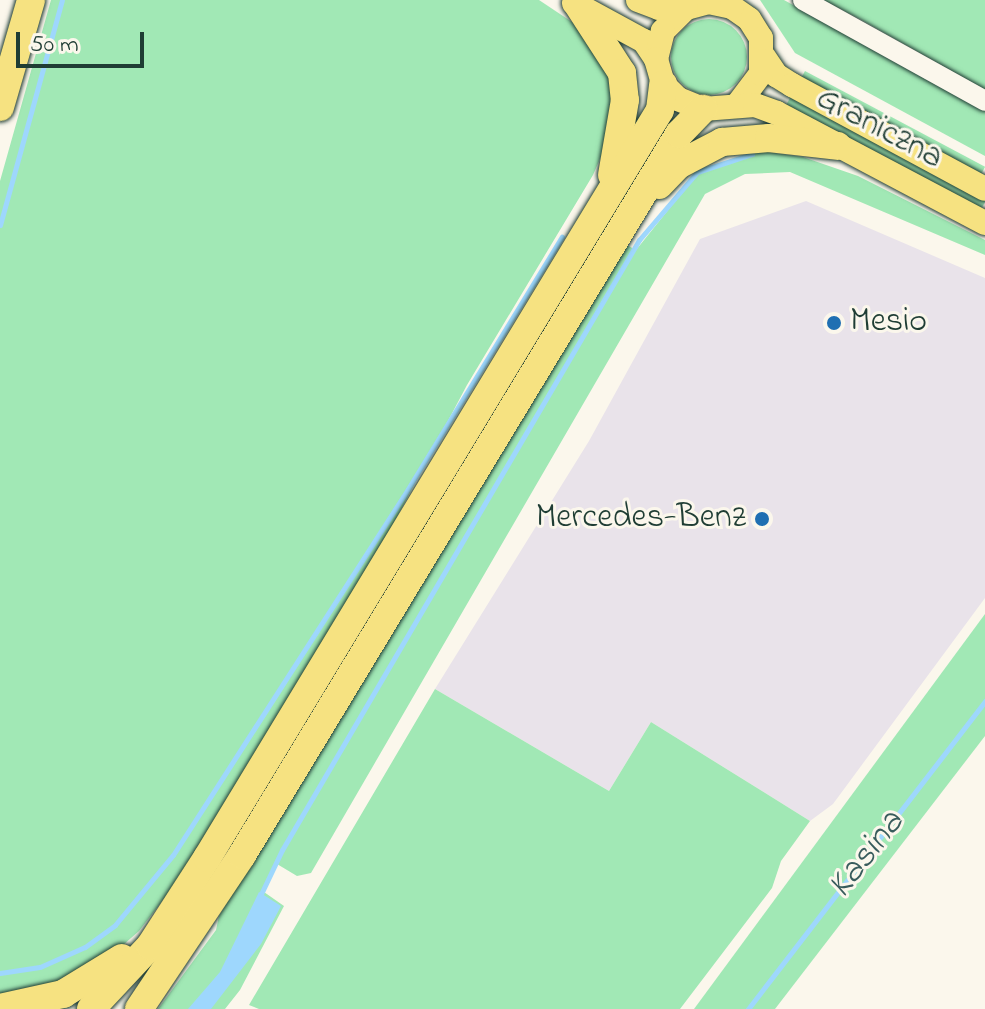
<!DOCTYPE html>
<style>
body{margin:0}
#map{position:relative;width:985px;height:1009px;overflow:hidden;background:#fbf7ec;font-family:"Indie Flower",sans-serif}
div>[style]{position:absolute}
.built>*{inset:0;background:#e9e3ea}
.green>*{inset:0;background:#a1e8b5;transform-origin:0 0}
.round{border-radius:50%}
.water>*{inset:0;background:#9ed7fd}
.stream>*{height:5px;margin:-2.5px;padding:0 2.5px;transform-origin:2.5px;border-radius:2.5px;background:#9ed7fd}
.roads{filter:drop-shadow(0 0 2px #1f3d34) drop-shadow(0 0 2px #1f3d34)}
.minor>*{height:20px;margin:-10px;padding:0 10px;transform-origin:10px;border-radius:10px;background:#fbf7ec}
.major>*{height:24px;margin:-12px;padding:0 12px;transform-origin:12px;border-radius:12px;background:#f6e281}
.highway>*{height:28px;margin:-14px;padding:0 14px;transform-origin:14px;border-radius:14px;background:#f6e281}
.dots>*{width:22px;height:22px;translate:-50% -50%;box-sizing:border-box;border:4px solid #fbf7ec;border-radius:50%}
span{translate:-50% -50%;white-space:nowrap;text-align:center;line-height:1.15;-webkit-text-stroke:6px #fbf7ec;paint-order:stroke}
.street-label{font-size:34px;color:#1f3d34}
.poi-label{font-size:34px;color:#1f3d34}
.left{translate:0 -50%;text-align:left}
.right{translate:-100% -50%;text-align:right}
.water-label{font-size:36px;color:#385c5c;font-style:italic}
.scale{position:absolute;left:16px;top:32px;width:128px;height:36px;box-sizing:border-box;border:4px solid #1f3d34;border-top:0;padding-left:10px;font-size:24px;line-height:28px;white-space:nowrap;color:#1f3d34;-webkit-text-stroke:6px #fbf7ec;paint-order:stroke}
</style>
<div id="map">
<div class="built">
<div style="clip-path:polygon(806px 201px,985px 278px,985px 598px,833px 804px,810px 821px,651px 722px,609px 791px,435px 689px,589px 441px,700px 239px)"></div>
</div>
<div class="green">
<div style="clip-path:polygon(51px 0,539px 0,575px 24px,604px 62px,614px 92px,606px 145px,593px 175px,467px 385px,389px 532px,180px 878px,139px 931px,106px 960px,57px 986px,0 996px,0 181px)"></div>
<div style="clip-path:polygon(760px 0,784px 0,985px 111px,985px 156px,795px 53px)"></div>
<div style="clip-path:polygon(823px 0,985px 0,985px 90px,860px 19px)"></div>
<div class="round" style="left:671px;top:19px;width:76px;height:76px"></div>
<div style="left:805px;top:71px;width:204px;height:8px;rotate:28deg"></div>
<div style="left:791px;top:96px;width:221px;height:10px;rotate:28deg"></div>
<div style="clip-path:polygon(761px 151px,803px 157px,858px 176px,985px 240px,985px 255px,790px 172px,745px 174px,705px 194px,311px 873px,297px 876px,277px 864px,264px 892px,284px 906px,240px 990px,225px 1009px,158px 1009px,216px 930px,219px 916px,625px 244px,636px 250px,698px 173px)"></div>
<div style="clip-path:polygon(985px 614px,985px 736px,775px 1009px,694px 1009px)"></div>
<div style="clip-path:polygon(435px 689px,609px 791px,651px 722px,810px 821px,781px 861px,772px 888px,680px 1009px,259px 1009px,249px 1005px)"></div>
</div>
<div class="water">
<div style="clip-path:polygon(259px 892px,281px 906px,261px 944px,211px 1009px,188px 1009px,220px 972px)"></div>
</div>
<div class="stream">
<div style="left:0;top:225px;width:233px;rotate:-74.6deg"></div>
<div style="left:261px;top:894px;width:49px;rotate:-64.5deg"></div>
<div style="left:282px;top:850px;width:707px;rotate:-59.66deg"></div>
<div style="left:639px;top:240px;width:89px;rotate:-49.5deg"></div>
<div style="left:697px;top:172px;width:58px;rotate:-18.1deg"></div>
<div style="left:0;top:973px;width:40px;rotate:-8.5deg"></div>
<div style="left:40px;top:967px;width:49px;rotate:-24deg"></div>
<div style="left:85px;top:947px;width:37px;rotate:-36deg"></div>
<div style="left:115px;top:925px;width:91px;rotate:-50.4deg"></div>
<div style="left:173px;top:855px;width:426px;rotate:-57.3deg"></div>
<div style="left:403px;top:497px;width:305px;rotate:-58.6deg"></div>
<div style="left:748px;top:1009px;width:389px;rotate:-52.4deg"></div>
</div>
<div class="roads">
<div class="minor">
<div style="left:803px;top:0;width:208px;rotate:29deg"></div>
</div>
<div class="major">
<div style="left:638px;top:0;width:22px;rotate:21deg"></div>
<div style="left:659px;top:8px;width:27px"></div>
<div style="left:574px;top:3px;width:80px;rotate:28.5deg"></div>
<div style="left:644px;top:41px;width:22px;rotate:56deg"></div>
<div style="left:764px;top:57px;width:22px;rotate:56deg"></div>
<div style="left:776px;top:75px;width:19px;rotate:32deg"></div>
<div style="left:792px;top:85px;width:219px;rotate:28.3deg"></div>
<div style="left:738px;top:104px;width:38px;rotate:-53deg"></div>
<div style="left:761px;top:74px;width:36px;rotate:-90deg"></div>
<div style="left:761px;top:38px;width:22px;rotate:-122deg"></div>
<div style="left:749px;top:19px;width:21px;rotate:-145deg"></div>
<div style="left:732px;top:7px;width:24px;rotate:-168deg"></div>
<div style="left:709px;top:2px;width:24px;rotate:165deg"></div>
<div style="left:686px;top:8px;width:33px;rotate:135deg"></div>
<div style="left:663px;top:31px;width:29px;rotate:104deg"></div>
<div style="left:656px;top:59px;width:26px;rotate:74deg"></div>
<div style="left:663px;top:84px;width:21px;rotate:45deg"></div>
<div style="left:678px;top:99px;width:27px;rotate:22deg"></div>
<div style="left:703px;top:109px;width:52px;rotate:-4.4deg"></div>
<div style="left:755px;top:105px;width:23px;rotate:20deg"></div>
<div style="left:777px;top:113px;width:235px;rotate:27.9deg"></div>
</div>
<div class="highway">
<div style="left:578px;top:5px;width:81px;rotate:57.1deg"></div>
<div style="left:622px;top:73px;width:27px;rotate:84deg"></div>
<div style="left:625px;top:100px;width:76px;rotate:99.8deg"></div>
<div style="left:0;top:107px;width:111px;rotate:-73.8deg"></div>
<div style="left:659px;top:185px;width:28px;rotate:-46deg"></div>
<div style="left:678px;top:165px;width:50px;rotate:-27.6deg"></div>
<div style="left:722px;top:142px;width:47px;rotate:-4.9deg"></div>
<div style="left:769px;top:138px;width:69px;rotate:6.6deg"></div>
<div style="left:0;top:1008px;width:65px;rotate:-12.5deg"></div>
<div style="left:63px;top:994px;width:69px;rotate:-31.4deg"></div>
<div style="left:91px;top:1009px;width:86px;rotate:-46.9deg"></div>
<div style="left:150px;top:946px;width:105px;rotate:-57.1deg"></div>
<div style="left:207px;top:858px;width:874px;rotate:-58.8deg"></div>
<div style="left:660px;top:110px;width:26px;rotate:-83deg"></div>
<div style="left:139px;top:1009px;width:185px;rotate:-56.2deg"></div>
<div style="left:242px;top:855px;width:843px;rotate:-58.78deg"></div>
<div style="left:679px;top:134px;width:35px;rotate:-46deg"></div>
</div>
</div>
<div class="dots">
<div style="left:834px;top:323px;background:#1f6fb2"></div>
<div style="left:762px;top:519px;background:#1f6fb2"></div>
</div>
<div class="street-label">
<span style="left:879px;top:129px;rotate:28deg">Graniczna</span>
</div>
<div class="poi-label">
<span class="left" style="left:850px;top:323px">Mesio</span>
<span class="right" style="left:746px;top:519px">Mercedes-Benz</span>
</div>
<div class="water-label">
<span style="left:867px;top:855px;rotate:-52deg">Kasina</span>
</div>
<div class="scale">50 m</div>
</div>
